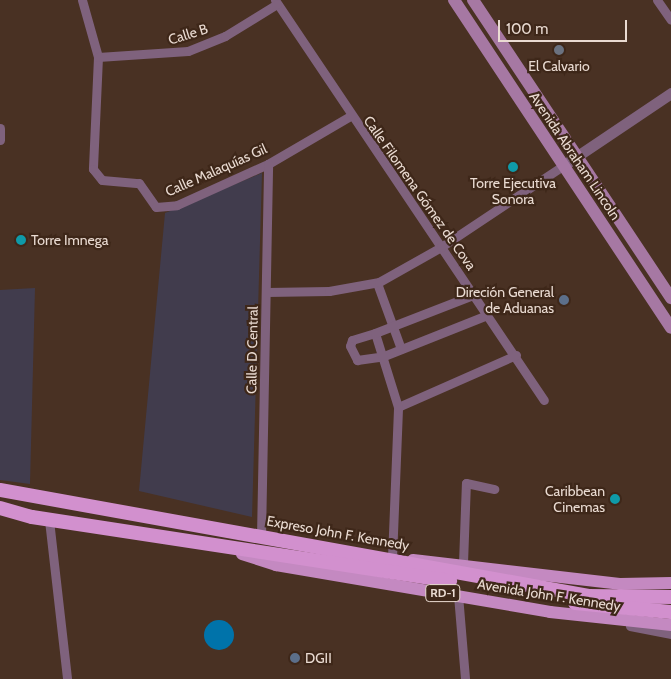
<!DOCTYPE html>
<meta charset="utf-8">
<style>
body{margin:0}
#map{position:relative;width:671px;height:679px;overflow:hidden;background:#493123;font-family:Cabin,sans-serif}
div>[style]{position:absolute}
.commercial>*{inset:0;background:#413c4d}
.water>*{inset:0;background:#0073aa}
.round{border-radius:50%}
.minor>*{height:9px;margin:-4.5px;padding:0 4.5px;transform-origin:4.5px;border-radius:4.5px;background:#7f627d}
.tertiary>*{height:11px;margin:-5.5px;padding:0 5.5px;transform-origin:5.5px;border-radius:5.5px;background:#7f627d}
.secondary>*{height:12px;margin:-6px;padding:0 6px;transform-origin:6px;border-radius:6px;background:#a678a3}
.primary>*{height:12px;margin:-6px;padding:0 6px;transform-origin:6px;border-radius:6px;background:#c489c1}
.trunk>*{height:14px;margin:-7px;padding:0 7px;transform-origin:7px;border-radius:7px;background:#d290ce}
.dots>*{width:14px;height:14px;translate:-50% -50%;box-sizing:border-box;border:2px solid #3e2719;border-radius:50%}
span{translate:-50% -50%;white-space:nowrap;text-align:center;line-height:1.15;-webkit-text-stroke:4.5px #3e2719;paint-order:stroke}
.shield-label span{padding:1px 4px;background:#3e2719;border:1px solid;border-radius:4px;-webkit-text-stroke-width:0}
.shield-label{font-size:12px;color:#eadbd2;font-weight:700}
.street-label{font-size:14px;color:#eadbd2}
.poi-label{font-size:14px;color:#eadbd2}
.left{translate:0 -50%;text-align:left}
.right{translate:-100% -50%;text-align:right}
.scale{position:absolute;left:498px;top:20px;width:129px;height:22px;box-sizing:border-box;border:2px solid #eadbd2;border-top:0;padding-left:6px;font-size:15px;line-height:18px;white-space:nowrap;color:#eadbd2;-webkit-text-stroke:4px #3e2719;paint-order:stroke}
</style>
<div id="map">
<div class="commercial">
<div style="clip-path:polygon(262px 173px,252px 517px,139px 491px,165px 213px)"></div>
<div style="clip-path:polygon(35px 288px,30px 484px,0 480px,0 290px)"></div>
</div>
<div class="water">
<div class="round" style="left:204px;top:620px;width:30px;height:30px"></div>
</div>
<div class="minor">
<div style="left:82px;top:0;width:59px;rotate:74.3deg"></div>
<div style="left:98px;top:57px;width:112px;rotate:92.6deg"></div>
<div style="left:93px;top:169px;width:14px;rotate:51deg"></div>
<div style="left:102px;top:180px;width:37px;rotate:5deg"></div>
<div style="left:139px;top:183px;width:29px;rotate:55deg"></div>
<div style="left:156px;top:207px;width:21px;rotate:-5deg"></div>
<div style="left:177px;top:205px;width:100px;rotate:-24.3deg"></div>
<div style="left:268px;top:164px;width:95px;rotate:-30.3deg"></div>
<div style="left:275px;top:0;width:482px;rotate:56.1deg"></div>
<div style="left:657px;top:0;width:24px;rotate:55deg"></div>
<div style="left:98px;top:57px;width:90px;rotate:-3.8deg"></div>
<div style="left:188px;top:51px;width:40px;rotate:-22deg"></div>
<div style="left:225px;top:36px;width:61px;rotate:-31.6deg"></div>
<div style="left:0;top:128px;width:12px;rotate:90deg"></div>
<div style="left:377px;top:283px;width:70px;rotate:70deg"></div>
<div style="left:267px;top:292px;width:62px;rotate:-0.9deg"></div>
<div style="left:329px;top:291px;width:51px;rotate:-10.2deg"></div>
<div style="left:379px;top:282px;width:71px;rotate:-29.4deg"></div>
<div style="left:441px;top:247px;width:148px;rotate:-33.7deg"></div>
<div style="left:375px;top:333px;width:24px;rotate:163deg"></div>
<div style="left:352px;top:340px;width:6px;rotate:108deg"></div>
<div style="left:350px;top:346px;width:16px;rotate:63deg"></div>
<div style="left:357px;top:360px;width:27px;rotate:-8deg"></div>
<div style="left:384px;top:356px;width:111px;rotate:-21.7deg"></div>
<div style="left:398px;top:407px;width:129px;rotate:-23.8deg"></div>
<div style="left:49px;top:520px;width:160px;rotate:83.5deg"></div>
<div style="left:261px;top:536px;width:372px;rotate:-88.9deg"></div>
<div style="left:392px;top:558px;width:151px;rotate:-87.7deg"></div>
<div style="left:398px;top:407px;width:77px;rotate:-107.3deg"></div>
<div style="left:375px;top:333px;width:105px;rotate:-21.2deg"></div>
<div style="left:463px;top:563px;width:80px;rotate:-87.9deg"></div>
<div style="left:466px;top:483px;width:29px;rotate:12deg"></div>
<div style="left:458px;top:595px;width:84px;rotate:85.2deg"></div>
<div style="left:630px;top:626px;width:42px;rotate:11deg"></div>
</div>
<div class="tertiary">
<div style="left:564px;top:165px;width:129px;rotate:-33.9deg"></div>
</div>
<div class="secondary">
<div style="left:454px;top:0;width:393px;rotate:56.5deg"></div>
<div style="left:473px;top:0;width:358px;rotate:56.4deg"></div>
</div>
<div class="primary">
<div style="left:242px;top:554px;width:36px;rotate:18deg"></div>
<div style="left:276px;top:565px;width:278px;rotate:9.7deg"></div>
<div style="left:550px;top:612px;width:122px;rotate:6.1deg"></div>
<div style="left:413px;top:560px;width:208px;rotate:6.6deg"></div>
<div style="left:620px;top:584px;width:51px;rotate:-1.1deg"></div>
</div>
<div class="trunk">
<div style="left:0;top:490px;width:598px;rotate:10.2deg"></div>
<div style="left:589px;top:596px;width:82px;rotate:0.7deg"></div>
<div style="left:0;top:508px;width:33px;rotate:16deg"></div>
<div style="left:32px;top:517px;width:423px;rotate:8.7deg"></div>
<div style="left:575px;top:603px;width:96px;rotate:5.4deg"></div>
</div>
<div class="dots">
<div style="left:559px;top:50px;background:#6b7280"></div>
<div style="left:513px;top:167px;background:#0f9aa8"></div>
<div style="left:21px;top:240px;background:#0f9aa8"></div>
<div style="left:564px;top:300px;background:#5c6f8a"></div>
<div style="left:615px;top:499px;background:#0f9aa8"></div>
<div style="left:295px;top:658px;background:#5c6f8a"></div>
</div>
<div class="shield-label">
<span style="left:443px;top:593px">RD-1</span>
</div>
<div class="street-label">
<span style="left:188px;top:34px;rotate:-17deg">Calle B</span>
<span style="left:575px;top:156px;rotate:56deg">Avenida Abraham Lincoln</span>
<span style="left:216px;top:170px;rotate:-24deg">Calle Malaquías Gil</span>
<span style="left:420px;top:193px;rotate:55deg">Calle Filomena Gómez de Cova</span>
<span style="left:252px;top:350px;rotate:-89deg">Calle D Central</span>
<span style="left:338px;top:533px;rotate:10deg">Expreso John F. Kennedy</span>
<span style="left:549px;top:595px;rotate:9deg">Avenida John F. Kennedy</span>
</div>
<div class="poi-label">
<span style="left:559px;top:66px">El Calvario</span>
<span style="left:513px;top:191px">Torre Ejecutiva<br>Sonora</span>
<span class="left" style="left:31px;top:240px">Torre Imnega</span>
<span class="right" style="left:554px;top:300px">Direción General<br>de Aduanas</span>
<span class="right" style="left:605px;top:499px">Caribbean<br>Cinemas</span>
<span class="left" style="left:305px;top:658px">DGII</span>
</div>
<div class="scale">100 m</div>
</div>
